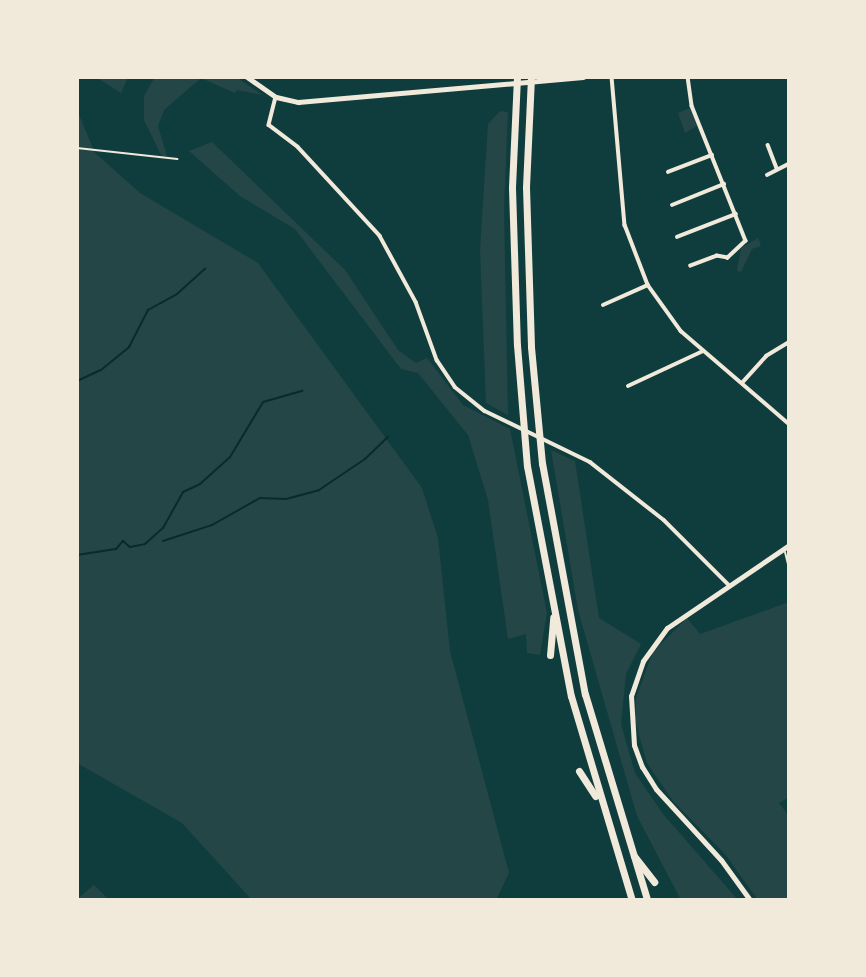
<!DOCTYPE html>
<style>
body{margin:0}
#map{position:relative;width:866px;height:977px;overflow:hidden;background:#0f3d3e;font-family:Literata,serif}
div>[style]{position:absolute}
.green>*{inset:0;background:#244646}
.stream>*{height:2px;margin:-1px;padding:0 1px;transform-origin:1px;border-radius:1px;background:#0a2a2b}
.path>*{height:2px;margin:-1px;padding:0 1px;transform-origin:1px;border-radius:1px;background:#f1e9da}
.service>*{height:2px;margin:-1px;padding:0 1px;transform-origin:1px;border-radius:1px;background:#f1e9da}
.minor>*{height:3.5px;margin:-1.75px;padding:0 1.75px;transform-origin:1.75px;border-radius:1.75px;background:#f1e9da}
.secondary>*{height:5px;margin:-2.5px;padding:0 2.5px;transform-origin:2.5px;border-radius:2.5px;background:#f1e9da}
.motorway>*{height:7px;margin:-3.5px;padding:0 3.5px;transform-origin:3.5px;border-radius:3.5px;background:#f1e9da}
span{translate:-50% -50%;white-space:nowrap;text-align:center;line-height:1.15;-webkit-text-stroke:5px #f1e9da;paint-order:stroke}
.frame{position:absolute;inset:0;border:79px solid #f1e9da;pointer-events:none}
</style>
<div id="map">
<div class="green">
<div style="clip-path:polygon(96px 77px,128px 77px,121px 93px)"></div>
<div style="clip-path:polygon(155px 77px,236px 77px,262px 95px,237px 90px,235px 93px,201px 78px,164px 110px,158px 126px,167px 156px,162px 157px,144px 120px,144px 96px)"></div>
<div style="clip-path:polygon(690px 108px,697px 126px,685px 133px,678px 113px)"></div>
<div style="clip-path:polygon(77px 110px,95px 153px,140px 193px,258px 263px,422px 488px,438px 538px,450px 651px,509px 873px,496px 900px,252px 900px,182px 823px,77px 763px)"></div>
<div style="clip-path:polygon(500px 111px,508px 112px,504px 210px,508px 415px,486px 403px,480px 249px,488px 124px)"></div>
<div style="clip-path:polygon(212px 142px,345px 270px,398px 350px,416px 363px,427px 358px,463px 405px,510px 429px,547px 613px,540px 655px,527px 653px,526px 634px,508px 639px,488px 500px,468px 435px,418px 373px,401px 369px,295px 229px,240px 196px,189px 151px)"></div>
<div style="clip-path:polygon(758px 238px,761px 246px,752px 249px,741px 272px,737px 271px,741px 248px)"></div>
<div style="clip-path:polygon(551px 450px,575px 461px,599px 618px,641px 644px,626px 674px,621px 724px,635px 773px,663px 814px,738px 900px,681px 900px,637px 816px,578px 610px)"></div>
<div style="clip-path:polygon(789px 602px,789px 797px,779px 803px,789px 816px,789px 900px,758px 900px,725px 854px,673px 801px,647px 763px,635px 721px,636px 698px,653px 652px,687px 618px,700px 634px)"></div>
<div style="clip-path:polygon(94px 885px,109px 900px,77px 900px,77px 899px)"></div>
</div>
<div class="stream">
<div style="left:77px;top:381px;width:26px;rotate:-25deg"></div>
<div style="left:101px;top:370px;width:36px;rotate:-39deg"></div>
<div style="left:129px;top:347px;width:42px;rotate:-62.8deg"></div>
<div style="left:148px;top:310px;width:33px;rotate:-29deg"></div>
<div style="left:177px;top:294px;width:38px;rotate:-42deg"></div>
<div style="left:163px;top:541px;width:52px;rotate:-18.1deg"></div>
<div style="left:212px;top:525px;width:55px;rotate:-29.4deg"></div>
<div style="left:260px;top:498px;width:26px;rotate:2deg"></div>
<div style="left:286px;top:499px;width:34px;rotate:-15deg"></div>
<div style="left:319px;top:490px;width:55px;rotate:-34deg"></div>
<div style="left:365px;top:459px;width:32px;rotate:-44deg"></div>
<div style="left:77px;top:555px;width:39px;rotate:-9deg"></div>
<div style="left:116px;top:549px;width:11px;rotate:-49deg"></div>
<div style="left:123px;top:541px;width:9px;rotate:41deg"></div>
<div style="left:130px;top:547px;width:15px;rotate:-11deg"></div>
<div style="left:145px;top:544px;width:24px;rotate:-42deg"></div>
<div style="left:163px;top:528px;width:41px;rotate:-60.9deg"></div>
<div style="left:183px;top:492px;width:19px;rotate:-25deg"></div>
<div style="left:200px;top:484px;width:40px;rotate:-42deg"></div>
<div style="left:230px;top:457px;width:64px;rotate:-59deg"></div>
<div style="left:263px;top:402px;width:41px;rotate:-15.8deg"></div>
</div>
<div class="path">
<div style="left:77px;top:148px;width:101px;rotate:6.3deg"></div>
</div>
<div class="service">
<div style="left:785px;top:552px;width:12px;rotate:76deg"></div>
</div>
<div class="minor">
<div style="left:612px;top:77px;width:149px;rotate:85deg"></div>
<div style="left:625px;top:225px;width:64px;rotate:69deg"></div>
<div style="left:648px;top:285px;width:57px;rotate:54.3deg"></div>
<div style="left:681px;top:331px;width:143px;rotate:40.7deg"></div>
<div style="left:688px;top:77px;width:29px;rotate:82deg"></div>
<div style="left:692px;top:106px;width:145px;rotate:68.2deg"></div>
<div style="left:746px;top:241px;width:25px;rotate:137deg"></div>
<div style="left:728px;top:258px;width:11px;rotate:-170deg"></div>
<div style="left:717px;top:256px;width:28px;rotate:159deg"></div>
<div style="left:276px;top:97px;width:29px;rotate:104deg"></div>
<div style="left:269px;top:125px;width:36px;rotate:37deg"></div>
<div style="left:298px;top:147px;width:121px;rotate:47.3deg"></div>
<div style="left:380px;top:236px;width:75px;rotate:61.4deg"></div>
<div style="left:416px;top:302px;width:62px;rotate:70.1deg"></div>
<div style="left:437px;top:360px;width:32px;rotate:56deg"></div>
<div style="left:455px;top:387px;width:38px;rotate:39deg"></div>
<div style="left:485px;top:411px;width:117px;rotate:25.9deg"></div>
<div style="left:590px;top:462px;width:94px;rotate:38.1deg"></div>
<div style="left:664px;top:520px;width:91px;rotate:45deg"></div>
<div style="left:768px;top:145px;width:26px;rotate:69deg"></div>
<div style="left:668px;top:172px;width:47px;rotate:-21.1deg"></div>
<div style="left:767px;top:175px;width:25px;rotate:-27deg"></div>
<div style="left:672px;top:205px;width:56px;rotate:-22deg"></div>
<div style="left:677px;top:237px;width:63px;rotate:-21.3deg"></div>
<div style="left:603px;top:305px;width:49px;rotate:-24deg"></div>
<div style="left:742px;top:383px;width:36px;rotate:-48deg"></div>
<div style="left:766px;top:356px;width:27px;rotate:-31deg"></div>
<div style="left:628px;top:386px;width:83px;rotate:-25deg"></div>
</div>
<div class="secondary">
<div style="left:247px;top:77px;width:35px;rotate:35deg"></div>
<div style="left:276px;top:97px;width:23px;rotate:13deg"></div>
<div style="left:298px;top:102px;width:286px;rotate:-5deg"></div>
<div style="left:750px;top:900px;width:49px;rotate:-125.9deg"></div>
<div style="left:721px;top:860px;width:96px;rotate:-132.5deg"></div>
<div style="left:656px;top:789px;width:26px;rotate:-122deg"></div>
<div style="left:642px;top:767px;width:23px;rotate:-110deg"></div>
<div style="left:634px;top:745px;width:49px;rotate:-93.5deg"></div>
<div style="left:631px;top:696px;width:37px;rotate:-71deg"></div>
<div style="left:643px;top:661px;width:41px;rotate:-54deg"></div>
<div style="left:667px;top:628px;width:148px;rotate:-34.2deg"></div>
</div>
<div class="motorway">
<div style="left:517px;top:77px;width:111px;rotate:92.6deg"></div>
<div style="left:512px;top:188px;width:157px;rotate:88.2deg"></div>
<div style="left:517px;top:345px;width:121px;rotate:85.3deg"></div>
<div style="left:527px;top:466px;width:234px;rotate:79.2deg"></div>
<div style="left:571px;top:696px;width:213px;rotate:73.4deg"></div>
<div style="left:531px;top:77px;width:110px;rotate:92.6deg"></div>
<div style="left:526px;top:187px;width:160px;rotate:88.2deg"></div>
<div style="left:531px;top:347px;width:117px;rotate:84.6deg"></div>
<div style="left:542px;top:463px;width:235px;rotate:79.5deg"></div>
<div style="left:585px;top:694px;width:215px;rotate:73.2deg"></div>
<div style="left:550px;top:655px;width:38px;rotate:-85deg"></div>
<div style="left:579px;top:771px;width:30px;rotate:57deg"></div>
<div style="left:634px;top:856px;width:33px;rotate:52deg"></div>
</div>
<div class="frame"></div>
</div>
